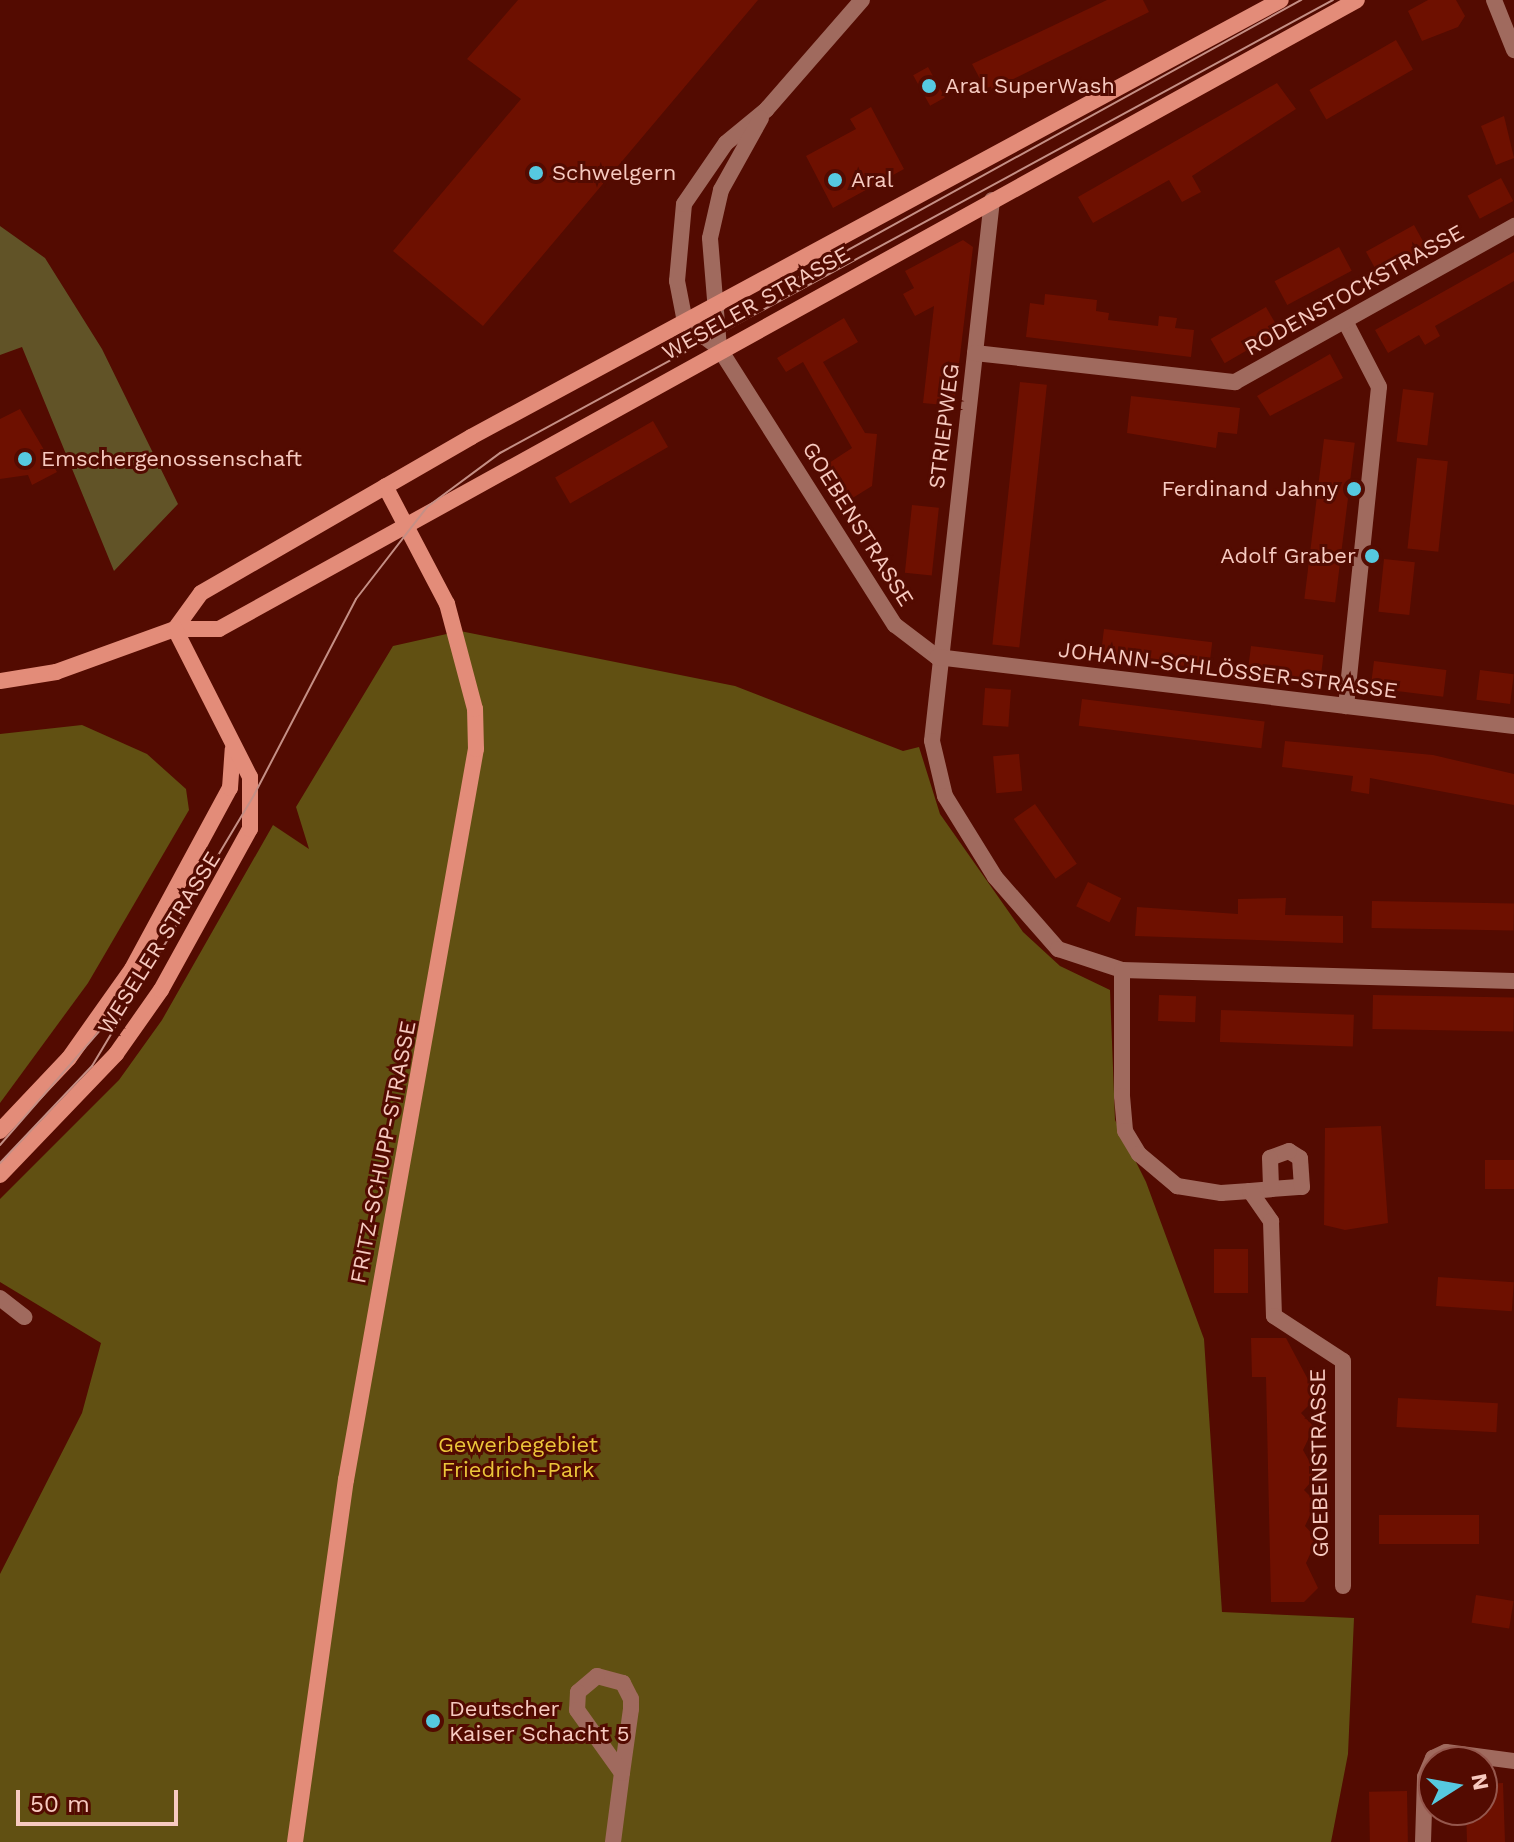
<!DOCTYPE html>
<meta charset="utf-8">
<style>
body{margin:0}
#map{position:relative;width:1514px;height:1842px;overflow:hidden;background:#530b01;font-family:"Work Sans",sans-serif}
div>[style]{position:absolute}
.green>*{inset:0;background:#615012}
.forest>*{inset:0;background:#615327}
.building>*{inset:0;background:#6e1000;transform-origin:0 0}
.minor>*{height:16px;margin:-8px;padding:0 8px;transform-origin:8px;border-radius:8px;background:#a06a5e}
.tertiary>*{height:16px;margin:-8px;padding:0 8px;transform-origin:8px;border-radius:8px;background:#a06a5e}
.secondary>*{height:16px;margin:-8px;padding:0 8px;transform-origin:8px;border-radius:8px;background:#e38c79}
.tram>*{height:2px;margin:-1px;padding:0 1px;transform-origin:1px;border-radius:1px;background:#c58f85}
.dots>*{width:22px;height:22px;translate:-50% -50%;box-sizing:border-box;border:4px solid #530b01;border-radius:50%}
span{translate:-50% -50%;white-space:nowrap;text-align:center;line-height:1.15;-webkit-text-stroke:6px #530b01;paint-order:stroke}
.poi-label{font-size:22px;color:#f7cac0}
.left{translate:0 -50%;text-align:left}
.right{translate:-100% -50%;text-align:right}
.street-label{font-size:22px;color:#f7cac0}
.park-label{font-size:22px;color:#ecc63a}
.north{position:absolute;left:1418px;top:1746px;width:80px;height:80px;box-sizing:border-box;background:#530b01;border:2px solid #95574d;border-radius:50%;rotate:79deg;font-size:22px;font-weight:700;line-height:32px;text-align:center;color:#f7cac0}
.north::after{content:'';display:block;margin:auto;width:28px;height:36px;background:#56c9e0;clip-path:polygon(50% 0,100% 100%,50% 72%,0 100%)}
.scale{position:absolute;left:16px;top:1790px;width:162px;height:36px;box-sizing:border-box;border:4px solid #f7cac0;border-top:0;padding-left:10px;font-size:24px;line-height:28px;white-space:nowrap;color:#f7cac0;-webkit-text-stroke:6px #530b01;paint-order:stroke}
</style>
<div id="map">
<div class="green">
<div style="clip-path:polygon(460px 631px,735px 686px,903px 751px,919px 747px,940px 814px,1023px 932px,1060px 966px,1110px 990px,1115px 1120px,1146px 1182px,1204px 1339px,1222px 1612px,1354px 1618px,1348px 1754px,1331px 1842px,0 1842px,0 1574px,82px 1413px,101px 1343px,0 1282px,0 1199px,119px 1080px,162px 1020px,273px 825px,309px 849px,296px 807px,393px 646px)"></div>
<div style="clip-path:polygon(82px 725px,147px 754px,186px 789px,189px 810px,88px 983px,0 1103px,0 734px)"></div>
</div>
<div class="forest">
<div style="clip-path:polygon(0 226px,45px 258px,102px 349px,178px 504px,114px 571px,22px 347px,0 355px)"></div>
</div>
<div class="building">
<div style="clip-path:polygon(518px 0,758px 0,483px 326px,393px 251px,521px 99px,467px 59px)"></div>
<div style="clip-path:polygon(1107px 0,1143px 0,1149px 12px,987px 92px,972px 64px)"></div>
<div style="clip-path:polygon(1428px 0,1456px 0,1465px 16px,1458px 27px,1422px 41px,1408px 11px)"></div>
<div style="left:1396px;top:40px;width:34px;height:100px;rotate:60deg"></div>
<div style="left:928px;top:67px;width:35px;height:17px;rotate:61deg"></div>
<div style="clip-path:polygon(1277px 83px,1296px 109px,1192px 176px,1201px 192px,1182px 202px,1169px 180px,1093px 223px,1078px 197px)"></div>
<div style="clip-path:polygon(871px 107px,904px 169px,833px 208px,806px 156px,856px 129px,850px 119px)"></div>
<div style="clip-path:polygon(1504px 116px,1514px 158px,1496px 165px,1481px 126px)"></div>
<div style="left:1501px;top:178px;width:26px;height:38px;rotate:62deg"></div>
<div style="left:1414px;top:225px;width:26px;height:55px;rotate:61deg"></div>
<div style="clip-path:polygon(963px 240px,973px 247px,954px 406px,923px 403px,934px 306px,915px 316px,903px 294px,914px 288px,905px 271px)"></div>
<div style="left:1339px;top:247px;width:27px;height:73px;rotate:62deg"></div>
<div style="clip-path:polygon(1514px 252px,1514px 281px,1435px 326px,1440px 336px,1425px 345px,1419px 335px,1388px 353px,1375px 330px)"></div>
<div style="clip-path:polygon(1045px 294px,1097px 300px,1096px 311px,1109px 313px,1108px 320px,1158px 326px,1159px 316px,1177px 318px,1175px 328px,1194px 330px,1191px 357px,1026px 337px,1030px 303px,1044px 305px)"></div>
<div style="left:1266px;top:307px;width:28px;height:64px;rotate:60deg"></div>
<div style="clip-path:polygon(844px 318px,858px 342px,823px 362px,865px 433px,877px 434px,872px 486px,851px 499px,829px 463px,852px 448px,803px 362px,786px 372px,777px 358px)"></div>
<div style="clip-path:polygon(1330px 354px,1343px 378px,1270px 416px,1257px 396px)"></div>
<div style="left:1020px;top:382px;width:27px;height:264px;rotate:6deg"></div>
<div style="left:1403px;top:389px;width:31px;height:53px;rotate:7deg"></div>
<div style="clip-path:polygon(1131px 396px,1240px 408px,1237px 434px,1218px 432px,1216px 448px,1127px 433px)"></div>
<div style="clip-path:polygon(20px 409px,57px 472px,32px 485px,28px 475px,0 479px,0 419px)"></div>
<div style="left:653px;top:421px;width:30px;height:113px;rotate:60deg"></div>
<div style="left:1324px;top:439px;width:31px;height:161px;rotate:7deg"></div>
<div style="left:1417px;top:458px;width:31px;height:91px;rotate:6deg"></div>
<div style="left:912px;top:505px;width:27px;height:68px;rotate:6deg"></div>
<div style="left:1384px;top:559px;width:31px;height:53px;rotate:6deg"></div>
<div style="left:1104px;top:629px;width:109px;height:27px;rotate:7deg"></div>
<div style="left:1251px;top:646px;width:73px;height:27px;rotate:7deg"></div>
<div style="left:1374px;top:661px;width:73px;height:27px;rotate:7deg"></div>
<div style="left:1480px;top:670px;width:34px;height:30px;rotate:7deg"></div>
<div style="left:985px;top:688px;width:26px;height:37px;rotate:4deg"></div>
<div style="left:1082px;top:699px;width:184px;height:27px;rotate:7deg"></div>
<div style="clip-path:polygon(1285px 741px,1433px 755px,1514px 774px,1514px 805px,1370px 778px,1369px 794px,1351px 791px,1353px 776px,1282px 767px)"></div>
<div style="left:1019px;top:754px;width:37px;height:26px;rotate:85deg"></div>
<div style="left:1035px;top:804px;width:73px;height:26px;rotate:55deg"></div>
<div style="left:1088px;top:882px;width:37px;height:27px;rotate:26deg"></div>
<div style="clip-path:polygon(1286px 898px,1285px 915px,1343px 916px,1343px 943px,1135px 936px,1137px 907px,1238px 914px,1238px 899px)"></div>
<div style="left:1372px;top:901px;width:142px;height:27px;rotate:1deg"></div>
<div style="left:1159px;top:995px;width:37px;height:26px;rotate:2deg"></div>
<div style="left:1373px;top:995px;width:141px;height:34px;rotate:1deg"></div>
<div style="left:1221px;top:1010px;width:133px;height:32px;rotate:2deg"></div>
<div style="clip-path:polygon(1381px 1126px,1388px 1223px,1345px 1230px,1324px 1225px,1325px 1128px)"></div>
<div style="left:1485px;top:1160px;width:29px;height:29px"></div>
<div style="left:1214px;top:1249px;width:34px;height:44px"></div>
<div style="left:1438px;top:1277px;width:76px;height:29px;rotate:4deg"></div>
<div style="clip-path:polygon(1251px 1338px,1286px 1338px,1313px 1389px,1313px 1401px,1301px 1413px,1314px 1427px,1303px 1450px,1317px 1475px,1304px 1490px,1316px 1502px,1305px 1526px,1317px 1539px,1306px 1563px,1318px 1588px,1304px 1602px,1271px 1602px,1266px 1377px,1252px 1377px)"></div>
<div style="left:1398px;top:1398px;width:100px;height:29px;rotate:3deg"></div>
<div style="left:1479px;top:1515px;width:29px;height:100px;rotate:90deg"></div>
<div style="left:1476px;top:1595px;width:38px;height:28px;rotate:9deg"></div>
<div style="clip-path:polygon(1503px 1783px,1505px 1842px,1467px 1842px,1466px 1810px,1482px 1810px,1482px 1784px)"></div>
<div style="left:1407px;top:1791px;width:51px;height:38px;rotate:89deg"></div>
</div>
<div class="minor">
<div style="left:1494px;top:0;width:54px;rotate:68.2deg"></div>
<div style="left:992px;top:200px;width:544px;rotate:96.33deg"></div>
<div style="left:932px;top:741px;width:57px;rotate:76.7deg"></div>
<div style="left:945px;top:796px;width:95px;rotate:58.3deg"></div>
<div style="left:995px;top:877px;width:96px;rotate:48.8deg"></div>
<div style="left:1058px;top:949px;width:67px;rotate:18.2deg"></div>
<div style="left:1122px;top:970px;width:392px;rotate:1.6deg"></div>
<div style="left:1345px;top:321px;width:74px;rotate:62.7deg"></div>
<div style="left:1379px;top:387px;width:321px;rotate:95.9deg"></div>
<div style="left:719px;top:348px;width:328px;rotate:57.6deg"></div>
<div style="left:895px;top:625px;width:53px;rotate:37.3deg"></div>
<div style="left:937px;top:657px;width:581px;rotate:6.82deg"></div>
<div style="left:975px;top:353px;width:262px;rotate:6.4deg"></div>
<div style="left:1235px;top:382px;width:320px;rotate:-29.2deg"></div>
<div style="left:1122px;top:970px;width:126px;rotate:90deg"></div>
<div style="left:1122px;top:1096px;width:35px;rotate:85deg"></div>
<div style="left:1125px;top:1131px;width:27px;rotate:59deg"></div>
<div style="left:1139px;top:1154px;width:50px;rotate:40.1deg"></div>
<div style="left:1177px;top:1186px;width:45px;rotate:9deg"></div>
<div style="left:1221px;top:1193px;width:29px;rotate:-4deg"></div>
<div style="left:1250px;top:1191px;width:21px;rotate:-5deg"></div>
<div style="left:1271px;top:1189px;width:31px;rotate:-4deg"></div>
<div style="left:1302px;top:1187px;width:29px;rotate:-94deg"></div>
<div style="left:1300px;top:1158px;width:13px;rotate:-148deg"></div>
<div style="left:1289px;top:1151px;width:20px;rotate:160deg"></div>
<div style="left:1270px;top:1158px;width:31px;rotate:88deg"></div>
<div style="left:1250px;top:1191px;width:37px;rotate:55deg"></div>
<div style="left:1271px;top:1221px;width:95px;rotate:88.2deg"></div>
<div style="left:1274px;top:1316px;width:82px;rotate:33.1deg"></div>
<div style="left:1343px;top:1361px;width:225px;rotate:90deg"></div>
<div style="left:0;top:1298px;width:31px;rotate:38deg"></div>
<div style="left:613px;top:1842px;width:70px;rotate:-82.6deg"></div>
<div style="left:622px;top:1773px;width:65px;rotate:-82deg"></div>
<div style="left:631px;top:1709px;width:10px;rotate:-90deg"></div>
<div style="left:631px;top:1699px;width:18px;rotate:-117deg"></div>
<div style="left:623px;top:1683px;width:27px;rotate:-165deg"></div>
<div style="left:597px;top:1676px;width:25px;rotate:140deg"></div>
<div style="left:578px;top:1692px;width:18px;rotate:93deg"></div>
<div style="left:577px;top:1710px;width:77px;rotate:54.5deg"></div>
<div style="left:1423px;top:1842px;width:65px;rotate:-88.2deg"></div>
<div style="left:1425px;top:1777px;width:21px;rotate:-67deg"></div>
<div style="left:1433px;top:1758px;width:14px;rotate:-25deg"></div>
<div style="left:1446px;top:1752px;width:69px;rotate:7.5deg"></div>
</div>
<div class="tertiary">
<div style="left:719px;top:348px;width:43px;rotate:-142.6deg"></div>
<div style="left:685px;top:322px;width:42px;rotate:-101deg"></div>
<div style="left:677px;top:281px;width:77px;rotate:-84.8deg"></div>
<div style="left:684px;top:204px;width:74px;rotate:-55.5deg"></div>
<div style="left:726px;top:143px;width:52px;rotate:-39.5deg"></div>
<div style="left:766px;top:110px;width:146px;rotate:-48.9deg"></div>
<div style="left:719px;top:348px;width:110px;rotate:-94.7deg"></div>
<div style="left:710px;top:238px;width:49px;rotate:-77.1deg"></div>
<div style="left:721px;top:190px;width:82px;rotate:-60.9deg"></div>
</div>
<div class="secondary">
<div style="left:175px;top:629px;width:44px;rotate:-54.2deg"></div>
<div style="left:201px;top:593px;width:312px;rotate:-30deg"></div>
<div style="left:471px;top:437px;width:920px;rotate:-28.35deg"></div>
<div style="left:0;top:681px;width:57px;rotate:-9.1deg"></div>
<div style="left:56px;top:672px;width:127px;rotate:-19.9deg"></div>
<div style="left:175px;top:629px;width:44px"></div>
<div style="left:219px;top:629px;width:1300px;rotate:-28.93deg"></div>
<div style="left:0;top:1131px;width:100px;rotate:-46.6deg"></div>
<div style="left:69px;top:1058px;width:109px;rotate:-54.7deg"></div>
<div style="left:132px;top:969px;width:206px;rotate:-61.6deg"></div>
<div style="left:230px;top:788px;width:39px;rotate:-86deg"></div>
<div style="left:0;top:1175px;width:168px;rotate:-46.2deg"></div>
<div style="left:116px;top:1054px;width:78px;rotate:-54.9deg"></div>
<div style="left:161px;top:990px;width:184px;rotate:-61.1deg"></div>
<div style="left:250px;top:829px;width:52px;rotate:-90deg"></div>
<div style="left:250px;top:777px;width:166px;rotate:-116.9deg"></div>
<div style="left:295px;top:1842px;width:366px;rotate:-82deg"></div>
<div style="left:346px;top:1480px;width:742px;rotate:-79.92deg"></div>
<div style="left:476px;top:749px;width:40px;rotate:-91.4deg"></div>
<div style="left:475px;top:709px;width:109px;rotate:-104.9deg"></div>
<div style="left:447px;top:604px;width:133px;rotate:-117.7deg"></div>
</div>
<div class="tram">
<div style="left:790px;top:282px;width:584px;rotate:-28.89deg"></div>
<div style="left:0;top:1145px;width:164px;rotate:-48.9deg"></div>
<div style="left:0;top:1163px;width:134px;rotate:-46.5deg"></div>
<div style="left:92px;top:1066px;width:316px;rotate:-59.1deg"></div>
<div style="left:254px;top:795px;width:221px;rotate:-62.5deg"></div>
<div style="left:356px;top:599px;width:116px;rotate:-52.3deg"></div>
<div style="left:427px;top:507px;width:91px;rotate:-36.5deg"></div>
<div style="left:500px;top:453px;width:948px;rotate:-28.54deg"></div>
</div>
<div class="dots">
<div style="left:929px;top:86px;background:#56c9e0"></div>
<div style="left:536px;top:173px;background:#56c9e0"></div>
<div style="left:835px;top:180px;background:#56c9e0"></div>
<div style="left:25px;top:459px;background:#56c9e0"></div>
<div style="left:1354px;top:489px;background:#56c9e0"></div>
<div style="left:1372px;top:556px;background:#56c9e0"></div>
<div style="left:433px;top:1721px;background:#56c9e0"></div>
</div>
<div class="poi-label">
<span class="left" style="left:945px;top:86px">Aral SuperWash</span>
<span class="left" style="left:552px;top:173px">Schwelgern</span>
<span class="left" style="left:851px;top:180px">Aral</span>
<span class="left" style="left:41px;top:459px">Emschergenossenschaft</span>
<span class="right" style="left:1338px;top:489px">Ferdinand Jahny</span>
<span class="right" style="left:1356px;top:556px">Adolf Graber</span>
<span class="left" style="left:449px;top:1721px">Deutscher<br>Kaiser Schacht 5</span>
</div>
<div class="street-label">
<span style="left:1354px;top:290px;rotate:-29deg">RODENSTOCKSTRASSE</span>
<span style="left:756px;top:303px;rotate:-29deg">WESELER STRASSE</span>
<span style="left:944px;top:426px;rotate:-83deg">STRIEPWEG</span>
<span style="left:858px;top:524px;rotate:58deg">GOEBENSTRASSE</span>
<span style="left:1228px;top:670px;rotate:7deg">JOHANN-SCHLÖSSER-STRASSE</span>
<span style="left:159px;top:943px;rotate:-58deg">WESELER STRASSE</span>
<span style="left:383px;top:1152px;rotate:-79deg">FRITZ-SCHUPP-STRASSE</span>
<span style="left:1319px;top:1463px;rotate:-91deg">GOEBENSTRASSE</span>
</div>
<div class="park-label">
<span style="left:518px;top:1457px">Gewerbegebiet<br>Friedrich-Park</span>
</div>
<div class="north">N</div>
<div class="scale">50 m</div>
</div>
